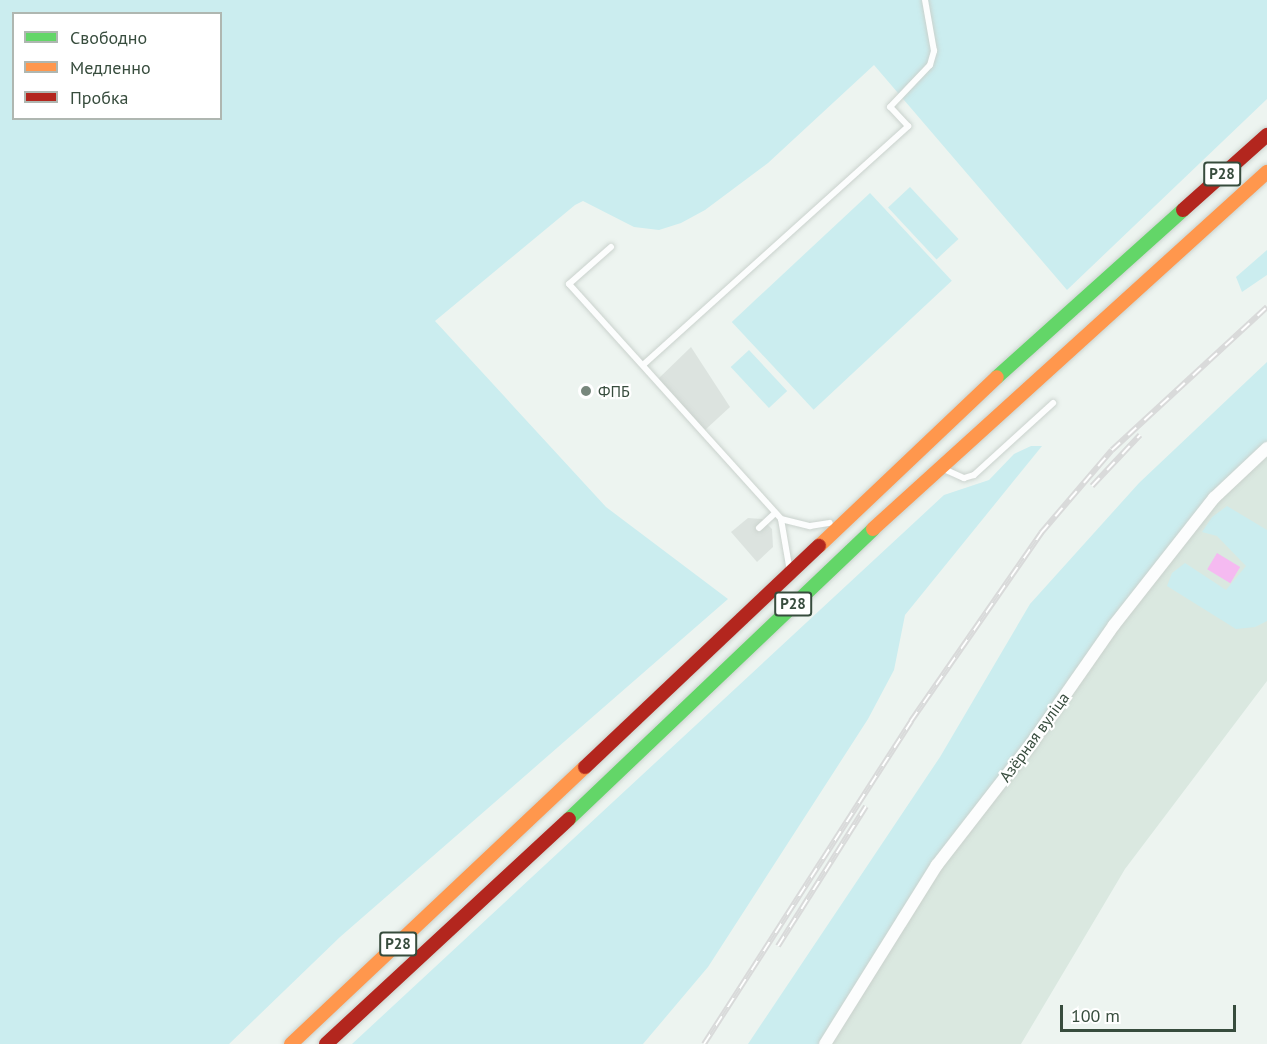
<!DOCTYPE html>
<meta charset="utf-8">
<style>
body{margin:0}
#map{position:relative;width:1267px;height:1044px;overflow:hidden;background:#edf4f0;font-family:"PT Sans",sans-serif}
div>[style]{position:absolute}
.residential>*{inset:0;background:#dae8e0}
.green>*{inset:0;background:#cbedef;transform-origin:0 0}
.parking>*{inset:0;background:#dce3df}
.water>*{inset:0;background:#f5baf1;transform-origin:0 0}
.roads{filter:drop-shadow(0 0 2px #cad2cd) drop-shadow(0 0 2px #cad2cd)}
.lane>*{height:6px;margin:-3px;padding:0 3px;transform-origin:3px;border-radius:3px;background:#fcfdfd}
.street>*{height:12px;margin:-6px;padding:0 6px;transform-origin:6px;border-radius:6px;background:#fcfdfd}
.fast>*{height:14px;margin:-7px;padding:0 7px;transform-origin:7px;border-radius:7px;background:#63d668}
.slow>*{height:14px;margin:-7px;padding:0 7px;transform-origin:7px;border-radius:7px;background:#ff974d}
.jam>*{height:14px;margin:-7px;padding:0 7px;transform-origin:7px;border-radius:7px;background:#b3261e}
.rail>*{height:6px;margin-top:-3px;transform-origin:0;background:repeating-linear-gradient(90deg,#fff 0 11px,#d9dada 0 22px);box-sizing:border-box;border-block:2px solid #d9dada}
.dots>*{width:16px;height:16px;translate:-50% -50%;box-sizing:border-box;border:3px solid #fff;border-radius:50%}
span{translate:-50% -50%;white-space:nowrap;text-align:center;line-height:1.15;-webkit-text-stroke:4.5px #fff;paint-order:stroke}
.shield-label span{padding:2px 4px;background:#fff;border:2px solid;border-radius:4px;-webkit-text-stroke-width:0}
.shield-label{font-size:15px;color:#374c3d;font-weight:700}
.poi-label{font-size:16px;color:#374c3d}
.left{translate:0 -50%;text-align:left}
.street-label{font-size:16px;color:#374c3d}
.legend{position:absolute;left:12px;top:12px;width:210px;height:108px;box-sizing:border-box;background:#fff;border:2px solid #afb7b1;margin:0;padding:8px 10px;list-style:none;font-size:18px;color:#374c3d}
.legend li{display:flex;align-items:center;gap:12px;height:30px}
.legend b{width:30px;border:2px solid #afb7b1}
.scale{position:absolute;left:1060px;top:1005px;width:176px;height:27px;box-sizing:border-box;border:3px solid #374c3d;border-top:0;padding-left:8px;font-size:18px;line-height:21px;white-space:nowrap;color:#374c3d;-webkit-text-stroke:4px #fff;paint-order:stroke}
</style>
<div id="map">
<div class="residential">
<div style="clip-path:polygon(1267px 452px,1267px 681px,1125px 869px,1021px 1044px,825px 1044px,937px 865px,1172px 549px)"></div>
</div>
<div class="green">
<div style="clip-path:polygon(evenodd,0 0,1267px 0,1267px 99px,1067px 290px,874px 65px,768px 163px,705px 210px,681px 223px,659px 230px,634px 227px,583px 201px,575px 205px,435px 321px,606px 507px,728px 599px,340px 937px,229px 1044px,0 1044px,0 0,14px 14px,220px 14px,220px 118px,14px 118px,14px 14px)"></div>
<div style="left:910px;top:187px;width:71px;height:30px;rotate:47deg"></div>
<div style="left:870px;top:193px;width:120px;height:189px;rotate:47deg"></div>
<div style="clip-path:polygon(1267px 250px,1267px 275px,1242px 292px,1236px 277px)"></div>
<div style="left:749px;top:350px;width:56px;height:25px;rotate:47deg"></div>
<div style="clip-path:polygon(1267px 362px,1267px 451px,1214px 498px,937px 865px,825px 1044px,748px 1044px,940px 757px,1030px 604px,1139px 483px)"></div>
<div style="clip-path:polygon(1031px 446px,1042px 446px,905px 615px,894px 670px,868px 719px,708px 967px,643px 1044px,352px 1044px,944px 495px,989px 480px,1014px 454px)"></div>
<div style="clip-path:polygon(1227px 506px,1267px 530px,1267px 621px,1255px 627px,1236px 629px,1167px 586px,1172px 573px,1185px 563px,1226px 590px,1246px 566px,1217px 536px,1202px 532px,1212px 517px)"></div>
</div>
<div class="parking">
<div style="clip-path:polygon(691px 347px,730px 407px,705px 430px,658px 379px)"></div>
<div style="clip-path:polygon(748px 518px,762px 519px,772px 529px,773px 547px,757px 562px,731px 532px)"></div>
</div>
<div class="water">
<div style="left:1217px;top:553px;width:27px;height:19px;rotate:31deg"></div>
</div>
<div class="roads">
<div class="lane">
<div style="left:611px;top:247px;width:56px;rotate:138.6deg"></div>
<div style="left:569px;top:284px;width:316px;rotate:47.9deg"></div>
<div style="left:781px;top:519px;width:48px;rotate:80.3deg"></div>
<div style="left:643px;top:365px;width:357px;rotate:-42deg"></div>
<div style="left:908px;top:126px;width:26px;rotate:-133deg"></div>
<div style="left:890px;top:107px;width:58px;rotate:-46.4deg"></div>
<div style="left:930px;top:65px;width:15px;rotate:-74deg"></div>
<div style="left:934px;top:51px;width:52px;rotate:-100deg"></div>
<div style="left:946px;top:470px;width:20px;rotate:24deg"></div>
<div style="left:964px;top:478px;width:10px;rotate:-17deg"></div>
<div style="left:974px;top:475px;width:107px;rotate:-42.3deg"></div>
<div style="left:781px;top:519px;width:30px;rotate:14deg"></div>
<div style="left:810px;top:526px;width:20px;rotate:-9deg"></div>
<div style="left:759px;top:528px;width:22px;rotate:-43deg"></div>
</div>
<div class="street">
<div style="left:825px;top:1044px;width:211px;rotate:-58deg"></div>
<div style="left:937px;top:865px;width:153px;rotate:-52.2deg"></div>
<div style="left:1031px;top:744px;width:145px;rotate:-55.1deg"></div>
<div style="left:1114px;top:625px;width:162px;rotate:-51.8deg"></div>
<div style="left:1214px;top:498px;width:73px;rotate:-43.3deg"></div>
</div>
<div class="fast">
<div style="left:997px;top:377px;width:250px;rotate:-41.9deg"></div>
<div style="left:569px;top:819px;width:420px;rotate:-43.6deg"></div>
</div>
<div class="slow">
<div style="left:873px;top:529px;width:532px;rotate:-42.18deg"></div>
<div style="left:819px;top:546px;width:245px;rotate:-43.5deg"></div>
<div style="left:291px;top:1044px;width:404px;rotate:-43.3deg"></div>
</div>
<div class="jam">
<div style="left:1183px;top:210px;width:113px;rotate:-41.8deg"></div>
<div style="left:585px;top:767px;width:322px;rotate:-43.4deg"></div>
<div style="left:326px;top:1044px;width:331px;rotate:-42.8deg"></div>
</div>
</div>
<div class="rail">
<div style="left:1092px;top:486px;width:70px;rotate:-46.7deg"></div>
<div style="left:778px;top:946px;width:165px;rotate:-57.8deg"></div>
<div style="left:704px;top:1044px;width:384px;rotate:-57.3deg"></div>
<div style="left:911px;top:721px;width:229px;rotate:-55.3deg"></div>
<div style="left:1041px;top:533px;width:109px;rotate:-49.5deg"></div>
<div style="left:1112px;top:450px;width:211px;rotate:-42.7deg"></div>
</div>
<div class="dots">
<div style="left:586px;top:391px;background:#77877c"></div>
</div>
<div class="shield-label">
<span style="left:1222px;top:174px">Р28</span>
<span style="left:793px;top:604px">Р28</span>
<span style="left:398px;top:944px">Р28</span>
</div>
<div class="poi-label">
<span class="left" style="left:598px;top:391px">ФПБ</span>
</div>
<div class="street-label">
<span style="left:1034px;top:737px;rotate:-54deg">Азёрная вуліца</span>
</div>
<ul class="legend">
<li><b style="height:8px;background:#63d668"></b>Свободно</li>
<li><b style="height:8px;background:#ff974d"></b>Медленно</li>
<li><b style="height:8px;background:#b3261e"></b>Пробка</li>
</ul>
<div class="scale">100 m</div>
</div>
